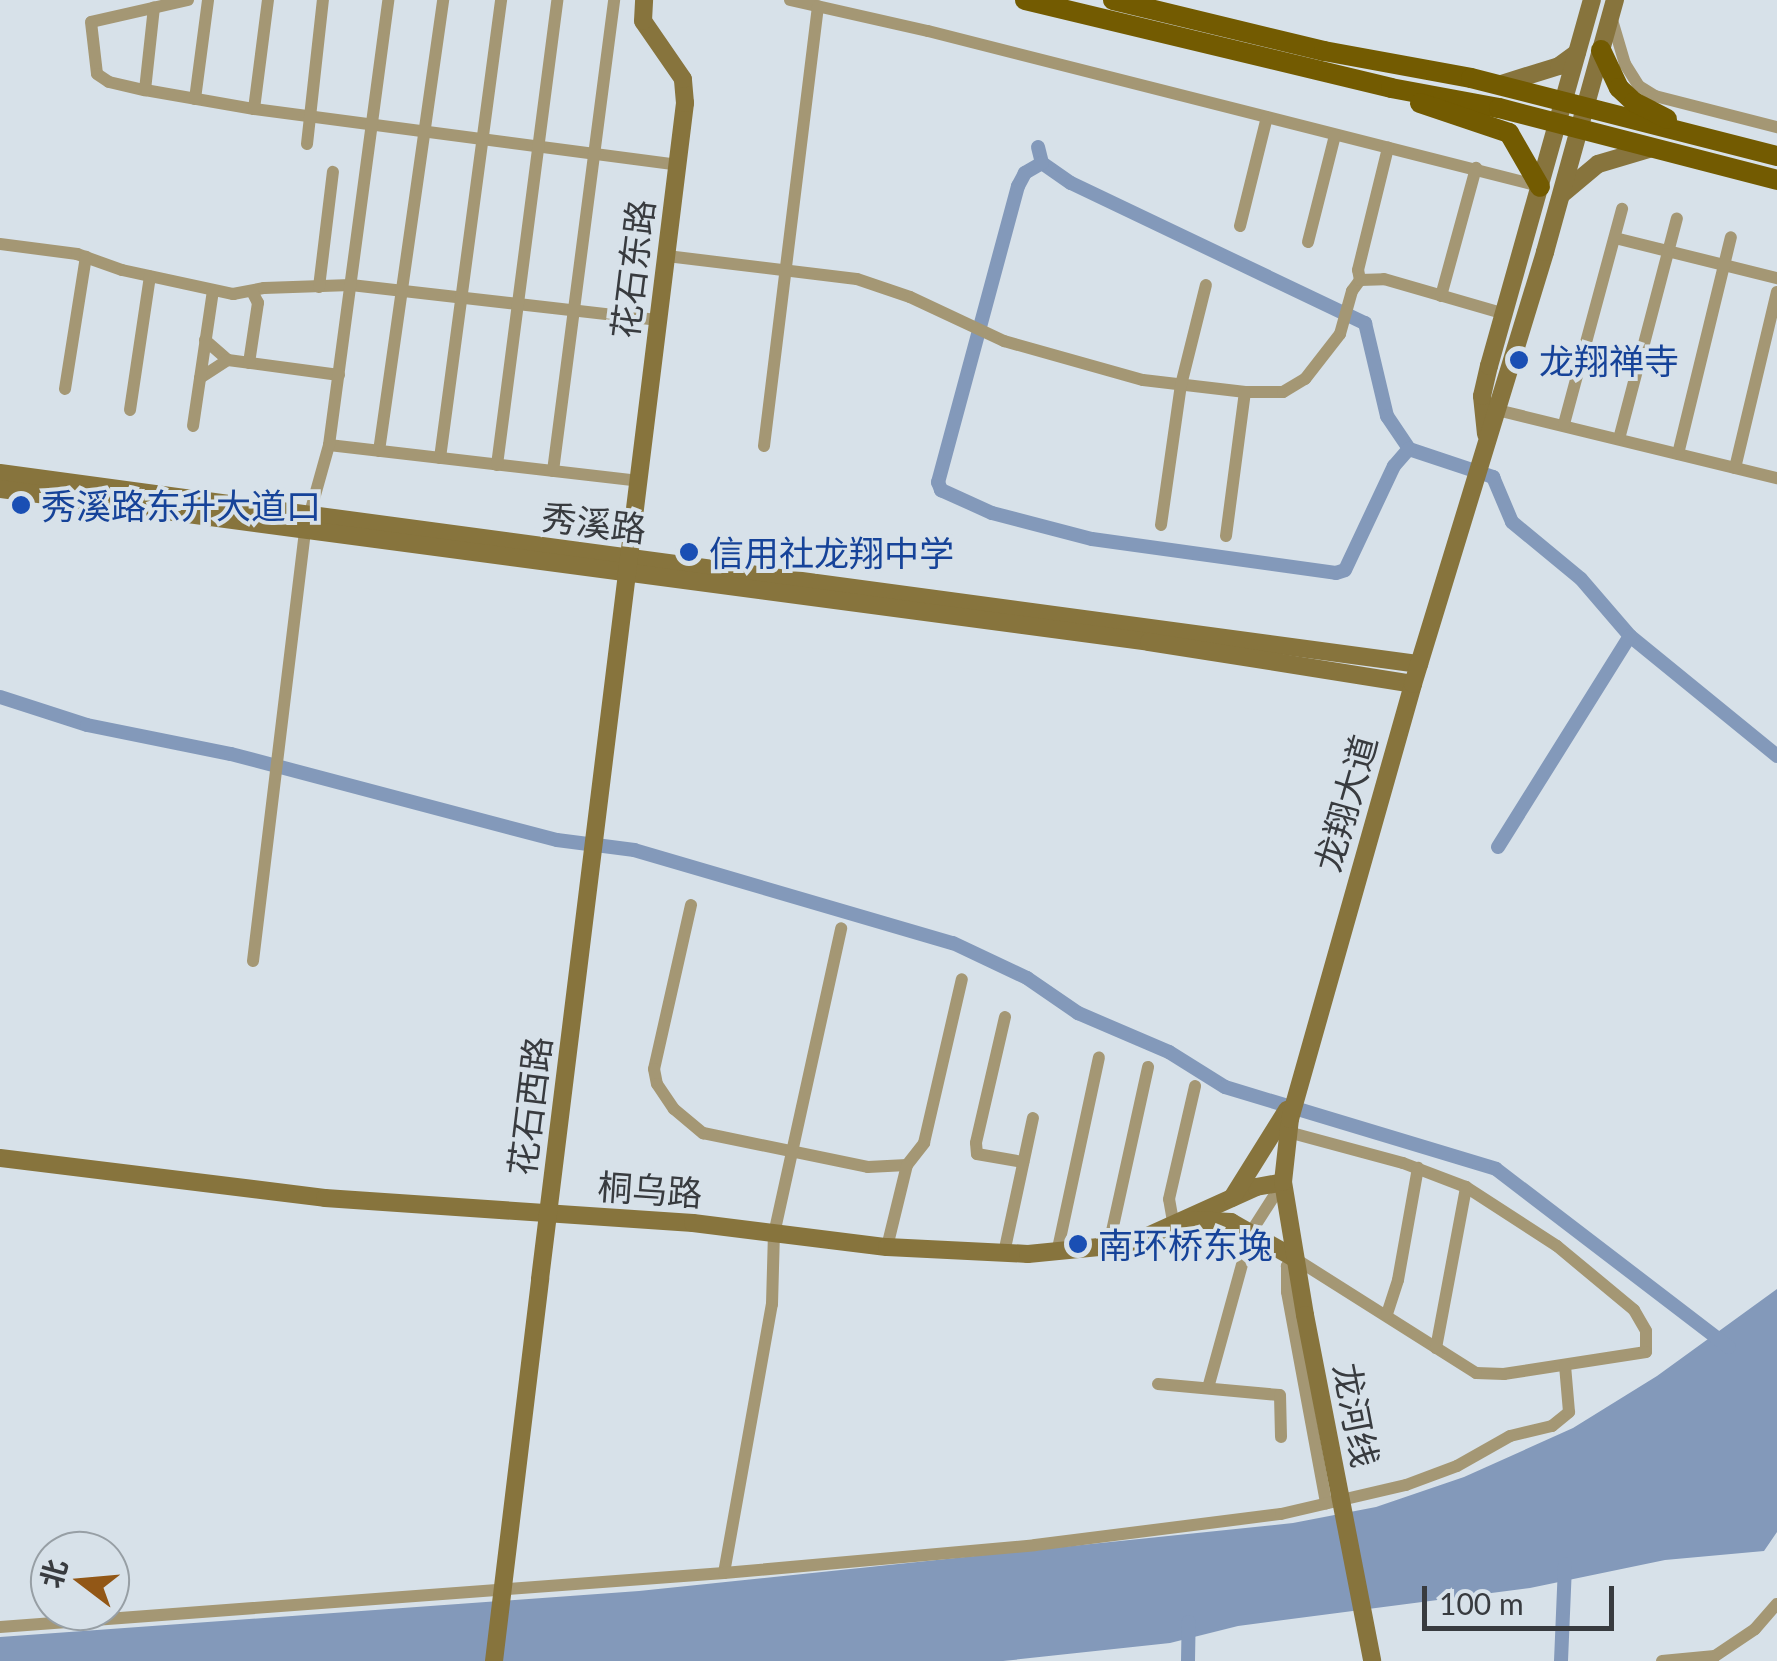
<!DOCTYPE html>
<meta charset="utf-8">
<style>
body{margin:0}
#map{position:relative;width:1777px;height:1661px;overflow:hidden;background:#d7e1e9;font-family:Lato,"Noto Sans SC",sans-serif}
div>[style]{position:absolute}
.water>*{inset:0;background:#8399ba}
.canal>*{height:14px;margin:-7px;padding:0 7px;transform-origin:7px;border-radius:7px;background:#8399ba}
.street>*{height:12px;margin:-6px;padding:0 6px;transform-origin:6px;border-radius:6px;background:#a49774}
.secondary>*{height:18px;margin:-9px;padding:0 9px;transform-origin:9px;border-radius:9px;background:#87743d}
.primary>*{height:20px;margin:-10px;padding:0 10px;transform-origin:10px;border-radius:10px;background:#735b01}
.secondary-bridge>*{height:18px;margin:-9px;padding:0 9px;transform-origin:9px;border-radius:9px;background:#87743d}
.dots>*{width:28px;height:28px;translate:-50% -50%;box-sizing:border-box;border:5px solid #d7e1e9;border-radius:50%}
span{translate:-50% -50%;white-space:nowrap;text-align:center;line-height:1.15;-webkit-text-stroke:8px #d7e1e9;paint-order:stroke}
.street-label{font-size:35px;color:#383b3f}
.transit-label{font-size:35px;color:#164399}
.left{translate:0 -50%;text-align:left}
.north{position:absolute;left:30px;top:1531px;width:100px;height:100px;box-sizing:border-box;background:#d7e1e9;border:2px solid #979fa5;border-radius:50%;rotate:286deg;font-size:28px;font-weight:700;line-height:40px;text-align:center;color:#383b3f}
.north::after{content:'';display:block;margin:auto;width:35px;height:45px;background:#925716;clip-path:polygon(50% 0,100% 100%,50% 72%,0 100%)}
.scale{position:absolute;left:1422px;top:1586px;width:192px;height:45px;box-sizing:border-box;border:5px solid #383b3f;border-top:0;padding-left:12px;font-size:30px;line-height:35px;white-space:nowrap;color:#383b3f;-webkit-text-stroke:8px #d7e1e9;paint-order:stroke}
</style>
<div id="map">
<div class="water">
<div style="clip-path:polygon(1777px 1289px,1777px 1532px,1764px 1551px,1665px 1560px,1530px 1588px,1238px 1626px,1170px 1643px,1003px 1661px,0 1661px,0 1637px,639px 1591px,1293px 1523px,1376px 1507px,1464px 1477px,1573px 1428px,1657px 1376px)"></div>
</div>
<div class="canal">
<div style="left:1038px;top:147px;width:16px;rotate:76deg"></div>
<div style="left:1042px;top:163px;width:35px;rotate:35deg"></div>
<div style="left:1071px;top:183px;width:326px;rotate:25.5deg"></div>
<div style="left:1365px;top:323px;width:96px;rotate:76.7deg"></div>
<div style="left:1387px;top:416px;width:40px;rotate:56deg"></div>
<div style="left:1409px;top:449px;width:89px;rotate:18.4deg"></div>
<div style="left:1493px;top:477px;width:49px;rotate:67.1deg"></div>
<div style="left:1512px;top:522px;width:89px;rotate:39.6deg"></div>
<div style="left:1581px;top:579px;width:75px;rotate:49.3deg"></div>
<div style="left:1630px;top:636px;width:190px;rotate:39.2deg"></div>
<div style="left:1042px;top:163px;width:20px;rotate:150deg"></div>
<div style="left:1025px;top:173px;width:15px;rotate:118deg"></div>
<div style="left:1018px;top:186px;width:307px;rotate:105.1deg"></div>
<div style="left:938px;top:482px;width:9px;rotate:69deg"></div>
<div style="left:941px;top:490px;width:56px;rotate:24.3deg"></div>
<div style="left:992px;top:513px;width:103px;rotate:14.6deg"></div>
<div style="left:1092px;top:539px;width:246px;rotate:7.9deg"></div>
<div style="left:1336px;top:573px;width:9px;rotate:-18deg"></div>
<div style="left:1345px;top:570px;width:115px;rotate:-64.8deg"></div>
<div style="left:1394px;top:466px;width:23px;rotate:-49deg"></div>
<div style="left:0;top:697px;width:91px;rotate:17.8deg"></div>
<div style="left:87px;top:725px;width:147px;rotate:11.4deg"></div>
<div style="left:231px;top:754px;width:337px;rotate:14.8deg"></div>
<div style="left:557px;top:840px;width:78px;rotate:7.4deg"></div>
<div style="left:634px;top:850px;width:332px;rotate:16.3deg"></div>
<div style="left:953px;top:943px;width:82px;rotate:25.3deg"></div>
<div style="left:1027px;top:978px;width:62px;rotate:34.5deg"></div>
<div style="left:1078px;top:1013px;width:99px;rotate:23.2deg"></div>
<div style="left:1169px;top:1052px;width:66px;rotate:32deg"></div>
<div style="left:1225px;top:1087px;width:283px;rotate:16.8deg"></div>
<div style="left:1496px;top:1169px;width:293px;rotate:37.4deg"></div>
<div style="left:1498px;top:847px;width:249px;rotate:-58deg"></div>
<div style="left:1188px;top:1661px;width:39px;rotate:-89deg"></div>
<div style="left:1561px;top:1661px;width:97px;rotate:-87.6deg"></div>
</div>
<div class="street">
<div style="left:188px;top:0;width:99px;rotate:167.2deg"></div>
<div style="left:91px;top:22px;width:52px;rotate:83.4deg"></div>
<div style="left:97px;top:74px;width:14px;rotate:34deg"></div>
<div style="left:109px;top:82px;width:37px;rotate:13deg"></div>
<div style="left:145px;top:90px;width:111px;rotate:9.9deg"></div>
<div style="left:254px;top:109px;width:428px;rotate:7.5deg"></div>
<div style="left:790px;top:0;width:141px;rotate:12.7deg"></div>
<div style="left:928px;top:31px;width:630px;rotate:14.23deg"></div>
<div style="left:1612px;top:20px;width:46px;rotate:73.5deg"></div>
<div style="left:1625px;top:64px;width:26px;rotate:58deg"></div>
<div style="left:1639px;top:86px;width:19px;rotate:32deg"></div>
<div style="left:1655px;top:96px;width:126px;rotate:14.3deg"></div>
<div style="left:145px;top:90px;width:83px;rotate:-83.8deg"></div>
<div style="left:195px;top:99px;width:100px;rotate:-82.5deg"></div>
<div style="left:254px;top:109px;width:110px;rotate:-82.7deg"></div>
<div style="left:307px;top:144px;width:145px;rotate:-83.7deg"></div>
<div style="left:1240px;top:226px;width:112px;rotate:-76.1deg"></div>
<div style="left:1615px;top:238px;width:167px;rotate:13.9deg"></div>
<div style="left:1308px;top:242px;width:110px;rotate:-75.8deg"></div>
<div style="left:0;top:244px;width:78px;rotate:7.4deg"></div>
<div style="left:77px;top:254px;width:48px;rotate:19.6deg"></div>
<div style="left:122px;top:270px;width:114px;rotate:12.2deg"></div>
<div style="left:233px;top:294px;width:32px;rotate:-11deg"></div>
<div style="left:264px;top:288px;width:87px;rotate:-2deg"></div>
<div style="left:351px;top:285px;width:310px;rotate:6.5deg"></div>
<div style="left:667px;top:256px;width:191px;rotate:6.9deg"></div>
<div style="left:857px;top:279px;width:56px;rotate:18.8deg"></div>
<div style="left:910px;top:297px;width:104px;rotate:25.1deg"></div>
<div style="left:1004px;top:341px;width:144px;rotate:15.7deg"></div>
<div style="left:1143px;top:380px;width:103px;rotate:6.7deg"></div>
<div style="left:1245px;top:392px;width:38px"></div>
<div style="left:1283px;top:392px;width:26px;rotate:-31deg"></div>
<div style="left:1305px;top:379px;width:57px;rotate:-52.1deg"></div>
<div style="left:1340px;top:334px;width:45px;rotate:-74.4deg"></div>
<div style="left:1352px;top:291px;width:14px;rotate:-54deg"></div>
<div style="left:1360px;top:280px;width:24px;rotate:-2deg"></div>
<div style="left:1384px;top:279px;width:126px;rotate:16.1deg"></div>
<div style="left:1360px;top:280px;width:10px;rotate:-101deg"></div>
<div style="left:1358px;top:270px;width:126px;rotate:-76.2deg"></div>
<div style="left:319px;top:287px;width:116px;rotate:-83.1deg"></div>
<div style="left:1441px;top:296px;width:133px;rotate:-74.7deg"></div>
<div style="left:205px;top:340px;width:30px;rotate:41deg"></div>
<div style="left:228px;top:360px;width:112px;rotate:7.7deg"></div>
<div style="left:249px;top:363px;width:61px;rotate:-81.5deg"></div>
<div style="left:258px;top:303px;width:11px;rotate:-117deg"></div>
<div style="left:200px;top:378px;width:33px;rotate:-33deg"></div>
<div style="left:65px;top:389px;width:134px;rotate:-81deg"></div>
<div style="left:1493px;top:409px;width:292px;rotate:13.7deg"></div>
<div style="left:130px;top:410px;width:135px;rotate:-81.5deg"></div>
<div style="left:1564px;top:424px;width:223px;rotate:-74.9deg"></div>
<div style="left:193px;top:426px;width:137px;rotate:-81.6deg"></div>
<div style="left:1619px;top:439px;width:228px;rotate:-75.3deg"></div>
<div style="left:329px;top:445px;width:312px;rotate:6.6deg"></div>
<div style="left:764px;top:446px;width:443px;rotate:-83deg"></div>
<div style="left:379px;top:451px;width:456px;rotate:-81.9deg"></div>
<div style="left:1678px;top:454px;width:223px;rotate:-76.3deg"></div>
<div style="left:440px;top:458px;width:462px;rotate:-82.4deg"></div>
<div style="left:497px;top:465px;width:469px;rotate:-82.6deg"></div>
<div style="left:1735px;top:468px;width:181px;rotate:-76.6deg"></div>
<div style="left:553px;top:471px;width:475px;rotate:-82.6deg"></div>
<div style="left:1161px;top:525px;width:141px;rotate:-81.9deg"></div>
<div style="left:1181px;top:385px;width:103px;rotate:-76deg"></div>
<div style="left:1226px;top:536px;width:145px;rotate:-82.5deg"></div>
<div style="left:691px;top:905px;width:168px;rotate:102.7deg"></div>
<div style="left:654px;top:1069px;width:15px;rotate:79deg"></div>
<div style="left:657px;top:1084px;width:30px;rotate:56deg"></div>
<div style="left:674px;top:1109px;width:38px;rotate:40deg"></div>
<div style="left:703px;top:1133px;width:168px;rotate:11.6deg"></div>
<div style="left:868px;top:1167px;width:39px;rotate:-3deg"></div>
<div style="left:907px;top:1165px;width:28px;rotate:-52deg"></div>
<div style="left:924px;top:1143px;width:168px;rotate:-77deg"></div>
<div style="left:253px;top:961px;width:433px;rotate:-83.1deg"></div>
<div style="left:305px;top:531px;width:89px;rotate:-74.4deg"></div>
<div style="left:329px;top:445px;width:449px;rotate:-82.4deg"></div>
<div style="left:1005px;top:1017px;width:129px;rotate:103deg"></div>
<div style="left:976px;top:1143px;width:11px;rotate:85deg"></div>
<div style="left:977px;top:1154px;width:47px;rotate:9.9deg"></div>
<div style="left:1288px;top:1132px;width:119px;rotate:15.1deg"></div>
<div style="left:1403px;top:1163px;width:67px;rotate:20.9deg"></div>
<div style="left:1466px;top:1187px;width:108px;rotate:33deg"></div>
<div style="left:1557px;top:1246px;width:100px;rotate:39.7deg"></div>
<div style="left:1634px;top:1310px;width:24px;rotate:60deg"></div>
<div style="left:1646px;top:1331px;width:21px;rotate:90deg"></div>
<div style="left:1646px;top:1352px;width:144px;rotate:171.2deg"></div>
<div style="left:1504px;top:1374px;width:28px;rotate:-178deg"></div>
<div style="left:1476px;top:1373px;width:215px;rotate:-147.7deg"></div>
<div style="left:1294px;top:1258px;width:11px;rotate:131deg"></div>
<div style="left:1287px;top:1266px;width:26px;rotate:90deg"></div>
<div style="left:1287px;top:1292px;width:215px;rotate:79.5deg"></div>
<div style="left:1174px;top:1227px;width:28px;rotate:-100deg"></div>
<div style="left:1169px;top:1199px;width:116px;rotate:-77deg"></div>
<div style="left:887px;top:1247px;width:84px;rotate:-76.3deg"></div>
<div style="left:1113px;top:1247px;width:16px;rotate:-94deg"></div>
<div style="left:1112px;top:1231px;width:168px;rotate:-77.6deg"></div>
<div style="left:1004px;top:1253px;width:138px;rotate:-77.9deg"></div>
<div style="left:1057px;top:1253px;width:200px;rotate:-77.9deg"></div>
<div style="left:1387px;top:1314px;width:36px;rotate:-72deg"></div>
<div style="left:1398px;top:1280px;width:114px;rotate:-79.9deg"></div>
<div style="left:1436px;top:1348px;width:164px;rotate:-79.4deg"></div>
<div style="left:1158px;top:1384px;width:122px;rotate:5.2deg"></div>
<div style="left:1280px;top:1395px;width:42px;rotate:88.6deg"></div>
<div style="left:1208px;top:1388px;width:162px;rotate:-74.6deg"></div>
<div style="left:1251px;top:1232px;width:59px;rotate:-57.4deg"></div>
<div style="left:724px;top:1573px;width:273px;rotate:-79.9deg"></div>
<div style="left:772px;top:1304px;width:70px;rotate:-88.4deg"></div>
<div style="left:774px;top:1234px;width:313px;rotate:-77.6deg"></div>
<div style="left:0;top:1627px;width:726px;rotate:-4.27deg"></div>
<div style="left:724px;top:1573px;width:312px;rotate:-5.1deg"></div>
<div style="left:1035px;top:1545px;width:248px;rotate:-7.2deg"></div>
<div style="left:1281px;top:1514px;width:128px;rotate:-13.1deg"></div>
<div style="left:1406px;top:1485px;width:54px;rotate:-20.4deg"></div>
<div style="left:1457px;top:1466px;width:61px;rotate:-29.5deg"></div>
<div style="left:1510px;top:1436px;width:43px;rotate:-13.4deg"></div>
<div style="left:1552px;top:1426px;width:22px;rotate:-39deg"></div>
<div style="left:1569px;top:1412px;width:47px;rotate:-94.9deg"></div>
<div style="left:1662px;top:1661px;width:53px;rotate:-5.4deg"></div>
<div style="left:1715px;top:1656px;width:48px;rotate:-34deg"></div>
<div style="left:1755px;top:1629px;width:33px;rotate:-49deg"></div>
</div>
<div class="secondary">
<div style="left:1498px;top:85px;width:64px;rotate:-17.3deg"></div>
<div style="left:1559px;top:66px;width:22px;rotate:-36deg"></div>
<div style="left:1562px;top:194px;width:47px;rotate:-39.8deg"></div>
<div style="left:1598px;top:164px;width:56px;rotate:-16.5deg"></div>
<div style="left:1486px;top:434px;width:38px;rotate:-96deg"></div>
<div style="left:1482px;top:396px;width:31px;rotate:-77deg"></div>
<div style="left:1489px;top:366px;width:380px;rotate:-74.3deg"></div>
<div style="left:0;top:473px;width:1432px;rotate:7.67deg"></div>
<div style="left:0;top:489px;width:1159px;rotate:7.58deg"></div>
<div style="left:1149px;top:642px;width:267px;rotate:9deg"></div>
<div style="left:0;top:1158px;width:327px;rotate:7deg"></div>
<div style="left:325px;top:1198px;width:369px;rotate:3.9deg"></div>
<div style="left:693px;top:1223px;width:195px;rotate:7.1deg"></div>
<div style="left:887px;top:1247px;width:141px;rotate:2.8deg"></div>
<div style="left:1028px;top:1254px;width:102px;rotate:-5.6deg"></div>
<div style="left:1130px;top:1244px;width:138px;rotate:-24.3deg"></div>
<div style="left:1256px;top:1187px;width:27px;rotate:-10deg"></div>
<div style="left:1232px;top:1198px;width:104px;rotate:-58deg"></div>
<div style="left:1195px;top:1220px;width:36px;rotate:3deg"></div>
<div style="left:1231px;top:1222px;width:73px;rotate:29.7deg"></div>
<div style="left:540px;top:1279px;width:1185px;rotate:-82.97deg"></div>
<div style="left:685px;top:103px;width:24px;rotate:-95deg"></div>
<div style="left:683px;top:79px;width:70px;rotate:-124.6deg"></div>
<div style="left:643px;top:21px;width:21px;rotate:-87deg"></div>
<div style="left:1305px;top:1315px;width:135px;rotate:-99.4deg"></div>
<div style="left:1283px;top:1182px;width:63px;rotate:-83.7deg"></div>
<div style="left:1290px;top:1119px;width:452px;rotate:-74.2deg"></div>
<div style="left:1413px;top:684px;width:452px;rotate:-73deg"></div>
<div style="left:1545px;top:252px;width:262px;rotate:-74.5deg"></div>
</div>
<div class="primary">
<div style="left:1025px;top:0;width:376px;rotate:13.5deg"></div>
<div style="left:1391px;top:88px;width:110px;rotate:10.5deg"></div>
<div style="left:1499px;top:108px;width:287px;rotate:14.5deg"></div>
<div style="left:1113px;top:0;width:217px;rotate:13.6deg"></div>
<div style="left:1324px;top:51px;width:149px;rotate:10.4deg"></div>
<div style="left:1471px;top:78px;width:316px;rotate:14.3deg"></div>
<div style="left:1601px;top:50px;width:42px;rotate:64.7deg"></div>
<div style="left:1619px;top:88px;width:21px;rotate:43deg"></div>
<div style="left:1634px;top:102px;width:37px;rotate:27deg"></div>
<div style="left:1420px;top:103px;width:94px;rotate:18.6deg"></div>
<div style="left:1509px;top:133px;width:62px;rotate:60.1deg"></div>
</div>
<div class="secondary-bridge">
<div style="left:1305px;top:1315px;width:352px;rotate:79deg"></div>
<div style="left:494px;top:1661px;width:385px;rotate:-83.1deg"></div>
</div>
<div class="dots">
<div style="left:1519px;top:360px;background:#1a4fb4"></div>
<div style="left:21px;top:505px;background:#1a4fb4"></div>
<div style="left:689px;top:552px;background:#1a4fb4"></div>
<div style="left:1078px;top:1244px;background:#1a4fb4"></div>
</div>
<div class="street-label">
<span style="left:632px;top:269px;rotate:-83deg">花石东路</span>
<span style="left:594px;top:522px;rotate:7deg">秀溪路</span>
<span style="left:1345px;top:803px;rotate:-74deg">龙翔大道</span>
<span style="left:529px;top:1106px;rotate:-83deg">花石西路</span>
<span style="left:650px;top:1189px;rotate:4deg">桐乌路</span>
<span style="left:1357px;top:1415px;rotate:79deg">龙河线</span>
</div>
<div class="transit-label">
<span class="left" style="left:1539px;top:360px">龙翔禅寺</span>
<span class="left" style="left:41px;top:505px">秀溪路东升大道口</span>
<span class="left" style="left:709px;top:552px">信用社龙翔中学</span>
<span class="left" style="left:1098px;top:1244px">南环桥东堍</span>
</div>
<div class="north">北</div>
<div class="scale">100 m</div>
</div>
